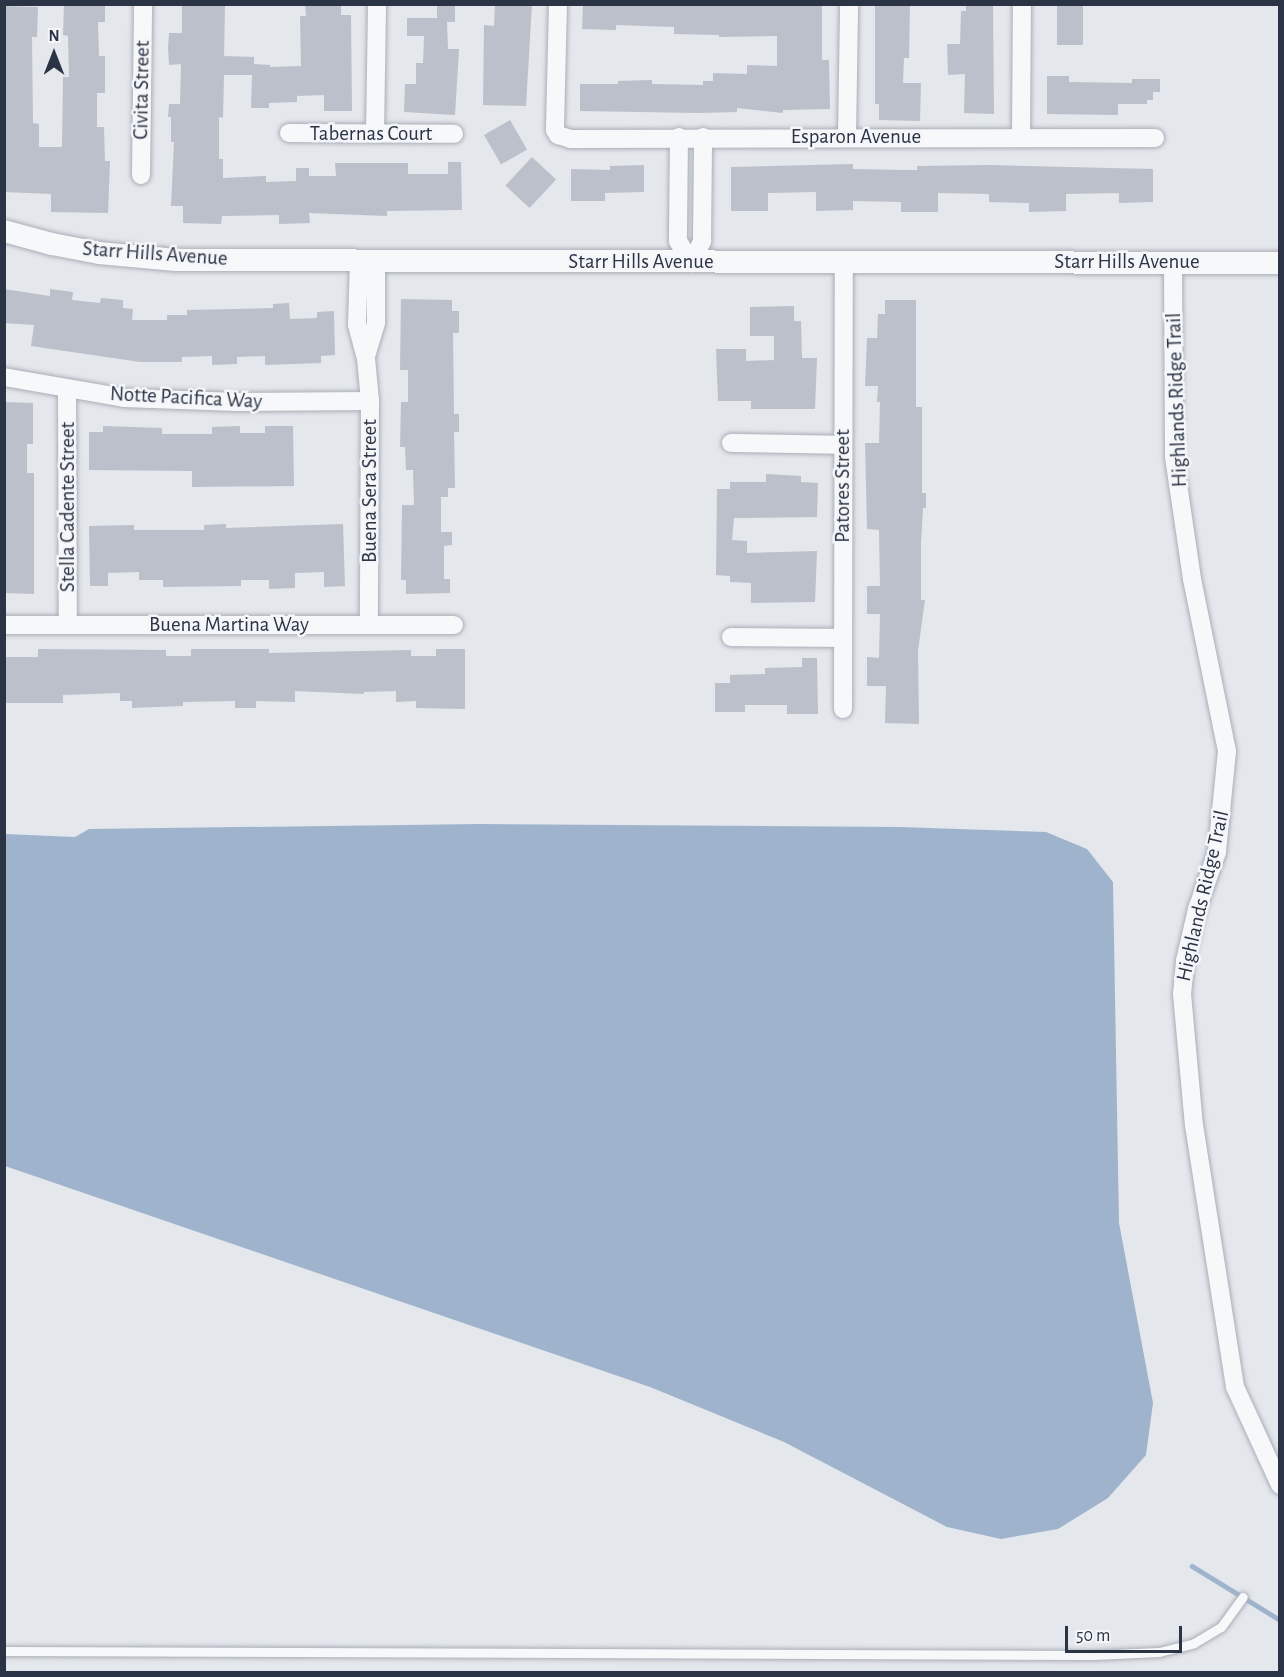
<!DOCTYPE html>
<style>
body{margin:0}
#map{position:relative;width:1284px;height:1677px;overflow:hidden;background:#e4e7ec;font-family:"Alegreya Sans",sans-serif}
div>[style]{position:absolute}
.water>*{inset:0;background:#9fb4cc}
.stream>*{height:4.5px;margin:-2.25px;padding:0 2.25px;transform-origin:2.25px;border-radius:2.25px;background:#9fb4cc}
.building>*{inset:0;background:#bbc0ca;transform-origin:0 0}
.roads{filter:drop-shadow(0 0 2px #a9aeb7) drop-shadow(0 0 2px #a9aeb7)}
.service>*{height:9px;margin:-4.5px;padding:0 4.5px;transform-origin:4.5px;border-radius:4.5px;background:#f7f8fa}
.minor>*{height:18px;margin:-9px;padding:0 9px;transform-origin:9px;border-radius:9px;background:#f7f8fa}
.tertiary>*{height:22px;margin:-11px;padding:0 11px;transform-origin:11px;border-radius:11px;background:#f7f8fa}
span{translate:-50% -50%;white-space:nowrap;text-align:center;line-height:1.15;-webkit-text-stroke:5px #f4f6f9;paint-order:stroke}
.street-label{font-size:21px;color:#2b3445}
.frame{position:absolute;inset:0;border:6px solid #2b3445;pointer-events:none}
.north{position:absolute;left:24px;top:24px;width:60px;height:60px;-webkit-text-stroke:4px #f4f6f9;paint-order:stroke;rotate:0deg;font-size:16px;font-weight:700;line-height:24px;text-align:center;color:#2b3445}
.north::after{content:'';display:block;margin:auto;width:21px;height:27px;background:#2b3445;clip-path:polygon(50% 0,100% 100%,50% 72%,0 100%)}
.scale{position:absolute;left:1065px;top:1626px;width:117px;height:27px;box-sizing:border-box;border:3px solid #2b3445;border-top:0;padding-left:8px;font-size:18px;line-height:21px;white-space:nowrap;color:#2b3445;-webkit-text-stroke:4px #f4f6f9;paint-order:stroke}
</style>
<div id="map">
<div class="water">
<div style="clip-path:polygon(480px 824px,900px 827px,1046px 832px,1087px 849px,1113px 882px,1119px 1223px,1153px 1403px,1146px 1455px,1108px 1498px,1058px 1529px,1001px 1539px,947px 1527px,784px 1442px,650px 1387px,5px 1166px,5px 834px,75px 837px,89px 829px)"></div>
</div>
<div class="stream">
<div style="left:1192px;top:1566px;width:103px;rotate:31.5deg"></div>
</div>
<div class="building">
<div style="clip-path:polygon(182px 4px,225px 4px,224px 56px,254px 57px,254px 64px,270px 65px,270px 67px,301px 66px,300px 16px,306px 16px,305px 4px,341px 4px,341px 15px,351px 15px,352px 111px,324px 111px,324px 95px,297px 96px,297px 102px,269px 103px,269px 108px,251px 108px,252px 75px,224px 75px,223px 118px,219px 117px,219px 159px,223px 159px,223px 178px,266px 176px,266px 182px,296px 181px,296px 168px,309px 168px,309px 176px,336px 176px,335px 163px,408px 163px,408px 174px,448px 174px,448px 162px,461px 162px,462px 210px,387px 211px,387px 216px,309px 213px,310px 223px,279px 224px,279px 215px,222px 216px,221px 224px,183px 223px,183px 206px,171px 206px,174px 142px,171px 142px,171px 117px,168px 117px,169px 104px,180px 104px,181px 64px,169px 65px,168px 48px,169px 33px,182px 33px)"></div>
<div style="clip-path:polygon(495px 4px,532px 4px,526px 106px,483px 105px,484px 25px,494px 26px)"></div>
<div style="clip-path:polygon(583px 4px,822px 4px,822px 60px,829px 60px,830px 109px,783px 110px,783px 113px,737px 108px,737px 112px,698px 113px,580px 111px,580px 84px,618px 84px,618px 81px,652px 80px,652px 84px,703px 85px,703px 81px,713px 81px,713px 73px,747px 74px,747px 65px,777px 66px,777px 36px,719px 37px,719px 35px,674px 34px,674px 27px,616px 25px,616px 30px,582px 29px)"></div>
<div style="clip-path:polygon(875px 4px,910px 4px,909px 58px,904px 58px,903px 83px,921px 83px,920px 121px,879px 120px,879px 104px,875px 104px)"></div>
<div style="clip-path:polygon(966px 4px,993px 4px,994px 114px,964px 113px,965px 74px,948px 75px,947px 44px,960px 44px,961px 11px,966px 11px)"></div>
<div style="left:1057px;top:4px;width:26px;height:41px"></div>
<div style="clip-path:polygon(64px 5px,105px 6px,105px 22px,98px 22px,99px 56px,105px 56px,105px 93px,97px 93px,97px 127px,104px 127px,105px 161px,110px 161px,108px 213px,51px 212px,51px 194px,4px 192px,4px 6px,38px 7px,37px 37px,32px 37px,33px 123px,39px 124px,39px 147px,62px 147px,63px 77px,69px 77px,68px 36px,63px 35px)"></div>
<div style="clip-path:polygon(437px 6px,455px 6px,455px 22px,447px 22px,448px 49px,459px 49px,455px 115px,404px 112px,405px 84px,416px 84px,416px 63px,423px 63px,424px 36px,407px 36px,407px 18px,437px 18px)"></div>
<div style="clip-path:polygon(1047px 76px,1069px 76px,1069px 82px,1132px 83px,1132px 79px,1160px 79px,1160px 92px,1153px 92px,1153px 100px,1147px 100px,1147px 104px,1118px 104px,1118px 115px,1047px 114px)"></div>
<div style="left:510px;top:120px;width:34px;height:30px;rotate:60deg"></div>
<div style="left:532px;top:157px;width:33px;height:39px;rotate:43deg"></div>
<div style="clip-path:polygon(853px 164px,853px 169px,904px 170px,917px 170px,917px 166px,990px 165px,1153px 169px,1153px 202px,1119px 203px,1119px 193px,1066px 194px,1066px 211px,1029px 212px,1029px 203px,989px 202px,989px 194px,938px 193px,938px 212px,901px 212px,901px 202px,853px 201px,853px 210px,816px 211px,816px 192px,768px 193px,768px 211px,731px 211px,731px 167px)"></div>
<div style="clip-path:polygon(644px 165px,644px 192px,605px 193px,605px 201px,571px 201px,571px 169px,610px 170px,610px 166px)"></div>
<div style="clip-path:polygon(4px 289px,50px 296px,50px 289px,73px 292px,72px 300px,100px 303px,101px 298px,123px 300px,123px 308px,133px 309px,132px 320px,167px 320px,167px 315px,187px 315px,187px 310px,273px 308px,273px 304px,289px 303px,290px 319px,317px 318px,317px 312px,334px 311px,335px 355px,321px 356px,321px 363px,265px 365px,265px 356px,237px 357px,237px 364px,212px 365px,212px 356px,182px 357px,182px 362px,140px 362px,31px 346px,34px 325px,4px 323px)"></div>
<div style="clip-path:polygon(401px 299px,452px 300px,452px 311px,459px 311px,459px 333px,453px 333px,454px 414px,459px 414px,459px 432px,454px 432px,455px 488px,448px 488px,448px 497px,441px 497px,441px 532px,452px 532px,452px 545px,444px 546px,444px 579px,450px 579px,450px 593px,406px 594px,406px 580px,401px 580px,402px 505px,414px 505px,413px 470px,406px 470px,405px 447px,400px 447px,401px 402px,408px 402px,408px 370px,400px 370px)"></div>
<div style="clip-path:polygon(885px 300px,916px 300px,916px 407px,922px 407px,922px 493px,926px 493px,926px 508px,923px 508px,921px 544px,921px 600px,925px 600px,918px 651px,919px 724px,885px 723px,886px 686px,867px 686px,867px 657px,879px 658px,880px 614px,867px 614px,867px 586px,880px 586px,879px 530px,867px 529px,865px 443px,879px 443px,880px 402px,877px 402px,878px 386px,865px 386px,867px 338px,877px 338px,878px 314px,885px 314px)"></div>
<div style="clip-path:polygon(794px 306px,794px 321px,801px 321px,802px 358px,817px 358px,815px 409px,751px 409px,751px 401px,718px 401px,716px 349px,746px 349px,746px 361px,774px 360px,774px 336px,750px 336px,750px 307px)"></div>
<div style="clip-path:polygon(4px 402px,33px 403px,33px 444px,27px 444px,27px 473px,34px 473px,34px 594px,4px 593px)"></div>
<div style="clip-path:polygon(103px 426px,162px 428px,162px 434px,212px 434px,212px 427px,240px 426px,240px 433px,265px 433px,265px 426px,293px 426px,294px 486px,192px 487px,192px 471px,89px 470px,89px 432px,103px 432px)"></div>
<div style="clip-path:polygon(766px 474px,801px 476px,801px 482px,818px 483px,817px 517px,734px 518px,732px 540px,747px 541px,747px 553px,817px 551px,815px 602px,751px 603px,751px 583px,730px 582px,730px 576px,716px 575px,717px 489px,730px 489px,730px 482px,766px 482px)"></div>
<div style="clip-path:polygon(226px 524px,226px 528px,343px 524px,345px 586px,324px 587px,324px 572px,295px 573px,295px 588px,269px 589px,269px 580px,241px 580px,241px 586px,163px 587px,163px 580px,139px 580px,139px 572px,108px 573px,108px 586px,90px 586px,89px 526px,134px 525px,134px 530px,204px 530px,204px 525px)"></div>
<div style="clip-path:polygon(38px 649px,166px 650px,166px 656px,191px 656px,191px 649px,269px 649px,269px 653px,411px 650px,411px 656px,436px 656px,436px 649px,465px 649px,465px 709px,416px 708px,416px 701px,396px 702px,396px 691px,364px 692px,364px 694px,295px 691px,295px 702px,256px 701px,256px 708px,235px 708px,235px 701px,183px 702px,183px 706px,132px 708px,132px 701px,120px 701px,120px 693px,63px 695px,63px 703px,4px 703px,4px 657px,38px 657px)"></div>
<div style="clip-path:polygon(802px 658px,817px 658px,818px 714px,787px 714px,787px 705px,745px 705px,745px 712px,715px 712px,715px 683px,730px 683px,730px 675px,765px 674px,765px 668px,802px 667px)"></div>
</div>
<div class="roads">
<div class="service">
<div style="left:4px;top:1651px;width:1089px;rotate:0.21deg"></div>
<div style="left:1093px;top:1655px;width:66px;rotate:-2.6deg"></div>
<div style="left:1159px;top:1652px;width:36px;rotate:-14deg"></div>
<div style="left:1194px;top:1643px;width:31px;rotate:-31deg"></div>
<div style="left:1221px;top:1627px;width:37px;rotate:-54deg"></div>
</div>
<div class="minor">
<div style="left:558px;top:4px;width:126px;rotate:91.4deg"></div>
<div style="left:555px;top:130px;width:6px;rotate:59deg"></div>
<div style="left:558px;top:135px;width:14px;rotate:17deg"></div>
<div style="left:571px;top:139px;width:584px;rotate:-0.1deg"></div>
<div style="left:289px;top:133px;width:165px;rotate:0.3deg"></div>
<div style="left:375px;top:134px;width:130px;rotate:-89.1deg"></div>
<div style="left:679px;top:137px;width:104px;rotate:90.6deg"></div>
<div style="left:678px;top:241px;width:26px;rotate:59deg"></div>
<div style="left:847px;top:137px;width:133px;rotate:-89.1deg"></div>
<div style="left:1021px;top:137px;width:133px;rotate:-89.6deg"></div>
<div style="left:141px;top:175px;width:171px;rotate:-89.3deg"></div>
<div style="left:359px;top:261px;width:64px;rotate:91.8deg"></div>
<div style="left:357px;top:325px;width:34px;rotate:75deg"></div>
<div style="left:366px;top:358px;width:43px;rotate:84.7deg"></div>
<div style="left:370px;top:401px;width:224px;rotate:90.3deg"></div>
<div style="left:691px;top:263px;width:25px;rotate:-63deg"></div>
<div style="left:702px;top:241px;width:104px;rotate:-89.4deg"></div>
<div style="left:1173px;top:263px;width:194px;rotate:89.7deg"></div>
<div style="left:1174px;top:457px;width:123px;rotate:81.6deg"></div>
<div style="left:1192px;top:579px;width:176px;rotate:78.5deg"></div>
<div style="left:1227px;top:751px;width:101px;rotate:95.7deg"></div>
<div style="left:1217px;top:852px;width:60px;rotate:109.3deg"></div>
<div style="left:1197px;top:909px;width:53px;rotate:103deg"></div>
<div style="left:1185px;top:961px;width:33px;rotate:95deg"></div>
<div style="left:1182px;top:994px;width:132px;rotate:84.8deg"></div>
<div style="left:1194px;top:1125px;width:265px;rotate:81.1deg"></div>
<div style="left:1235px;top:1387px;width:108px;rotate:65.3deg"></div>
<div style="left:366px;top:356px;width:34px;rotate:-73deg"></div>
<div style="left:376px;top:323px;width:62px;rotate:-90deg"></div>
<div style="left:4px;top:377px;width:122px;rotate:9.9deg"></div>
<div style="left:124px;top:398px;width:113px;rotate:2deg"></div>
<div style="left:237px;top:402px;width:133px;rotate:-0.4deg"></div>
<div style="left:67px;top:389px;width:236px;rotate:89.8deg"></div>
<div style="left:731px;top:443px;width:112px;rotate:1deg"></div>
<div style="left:4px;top:625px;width:450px"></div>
<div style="left:731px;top:637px;width:112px;rotate:0.5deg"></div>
<div style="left:843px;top:709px;width:447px;rotate:-89.9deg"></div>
</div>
<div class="tertiary">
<div style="left:4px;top:231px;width:50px;rotate:15.2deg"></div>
<div style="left:52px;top:244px;width:48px;rotate:10.8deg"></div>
<div style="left:99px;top:253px;width:77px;rotate:5.2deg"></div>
<div style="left:176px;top:260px;width:1104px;rotate:0.16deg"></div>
</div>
</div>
<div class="street-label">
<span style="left:142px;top:90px;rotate:-89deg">Civita Street</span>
<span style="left:371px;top:134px">Tabernas Court</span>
<span style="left:856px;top:137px">Esparon Avenue</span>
<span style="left:155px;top:254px;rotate:4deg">Starr Hills Avenue</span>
<span style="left:641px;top:262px">Starr Hills Avenue</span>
<span style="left:1127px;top:262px">Starr Hills Avenue</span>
<span style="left:186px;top:398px;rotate:3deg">Notte Pacifica Way</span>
<span style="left:1177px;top:400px;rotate:-92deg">Highlands Ridge Trail</span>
<span style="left:843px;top:486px;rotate:-90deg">Patores Street</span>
<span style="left:370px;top:491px;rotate:-90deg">Buena Sera Street</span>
<span style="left:68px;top:507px;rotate:-90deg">Stella Cadente Street</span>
<span style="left:229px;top:625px">Buena Martina Way</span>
<span style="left:1203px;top:896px;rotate:-77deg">Highlands Ridge Trail</span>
</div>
<div class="frame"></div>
<div class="north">N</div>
<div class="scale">50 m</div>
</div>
